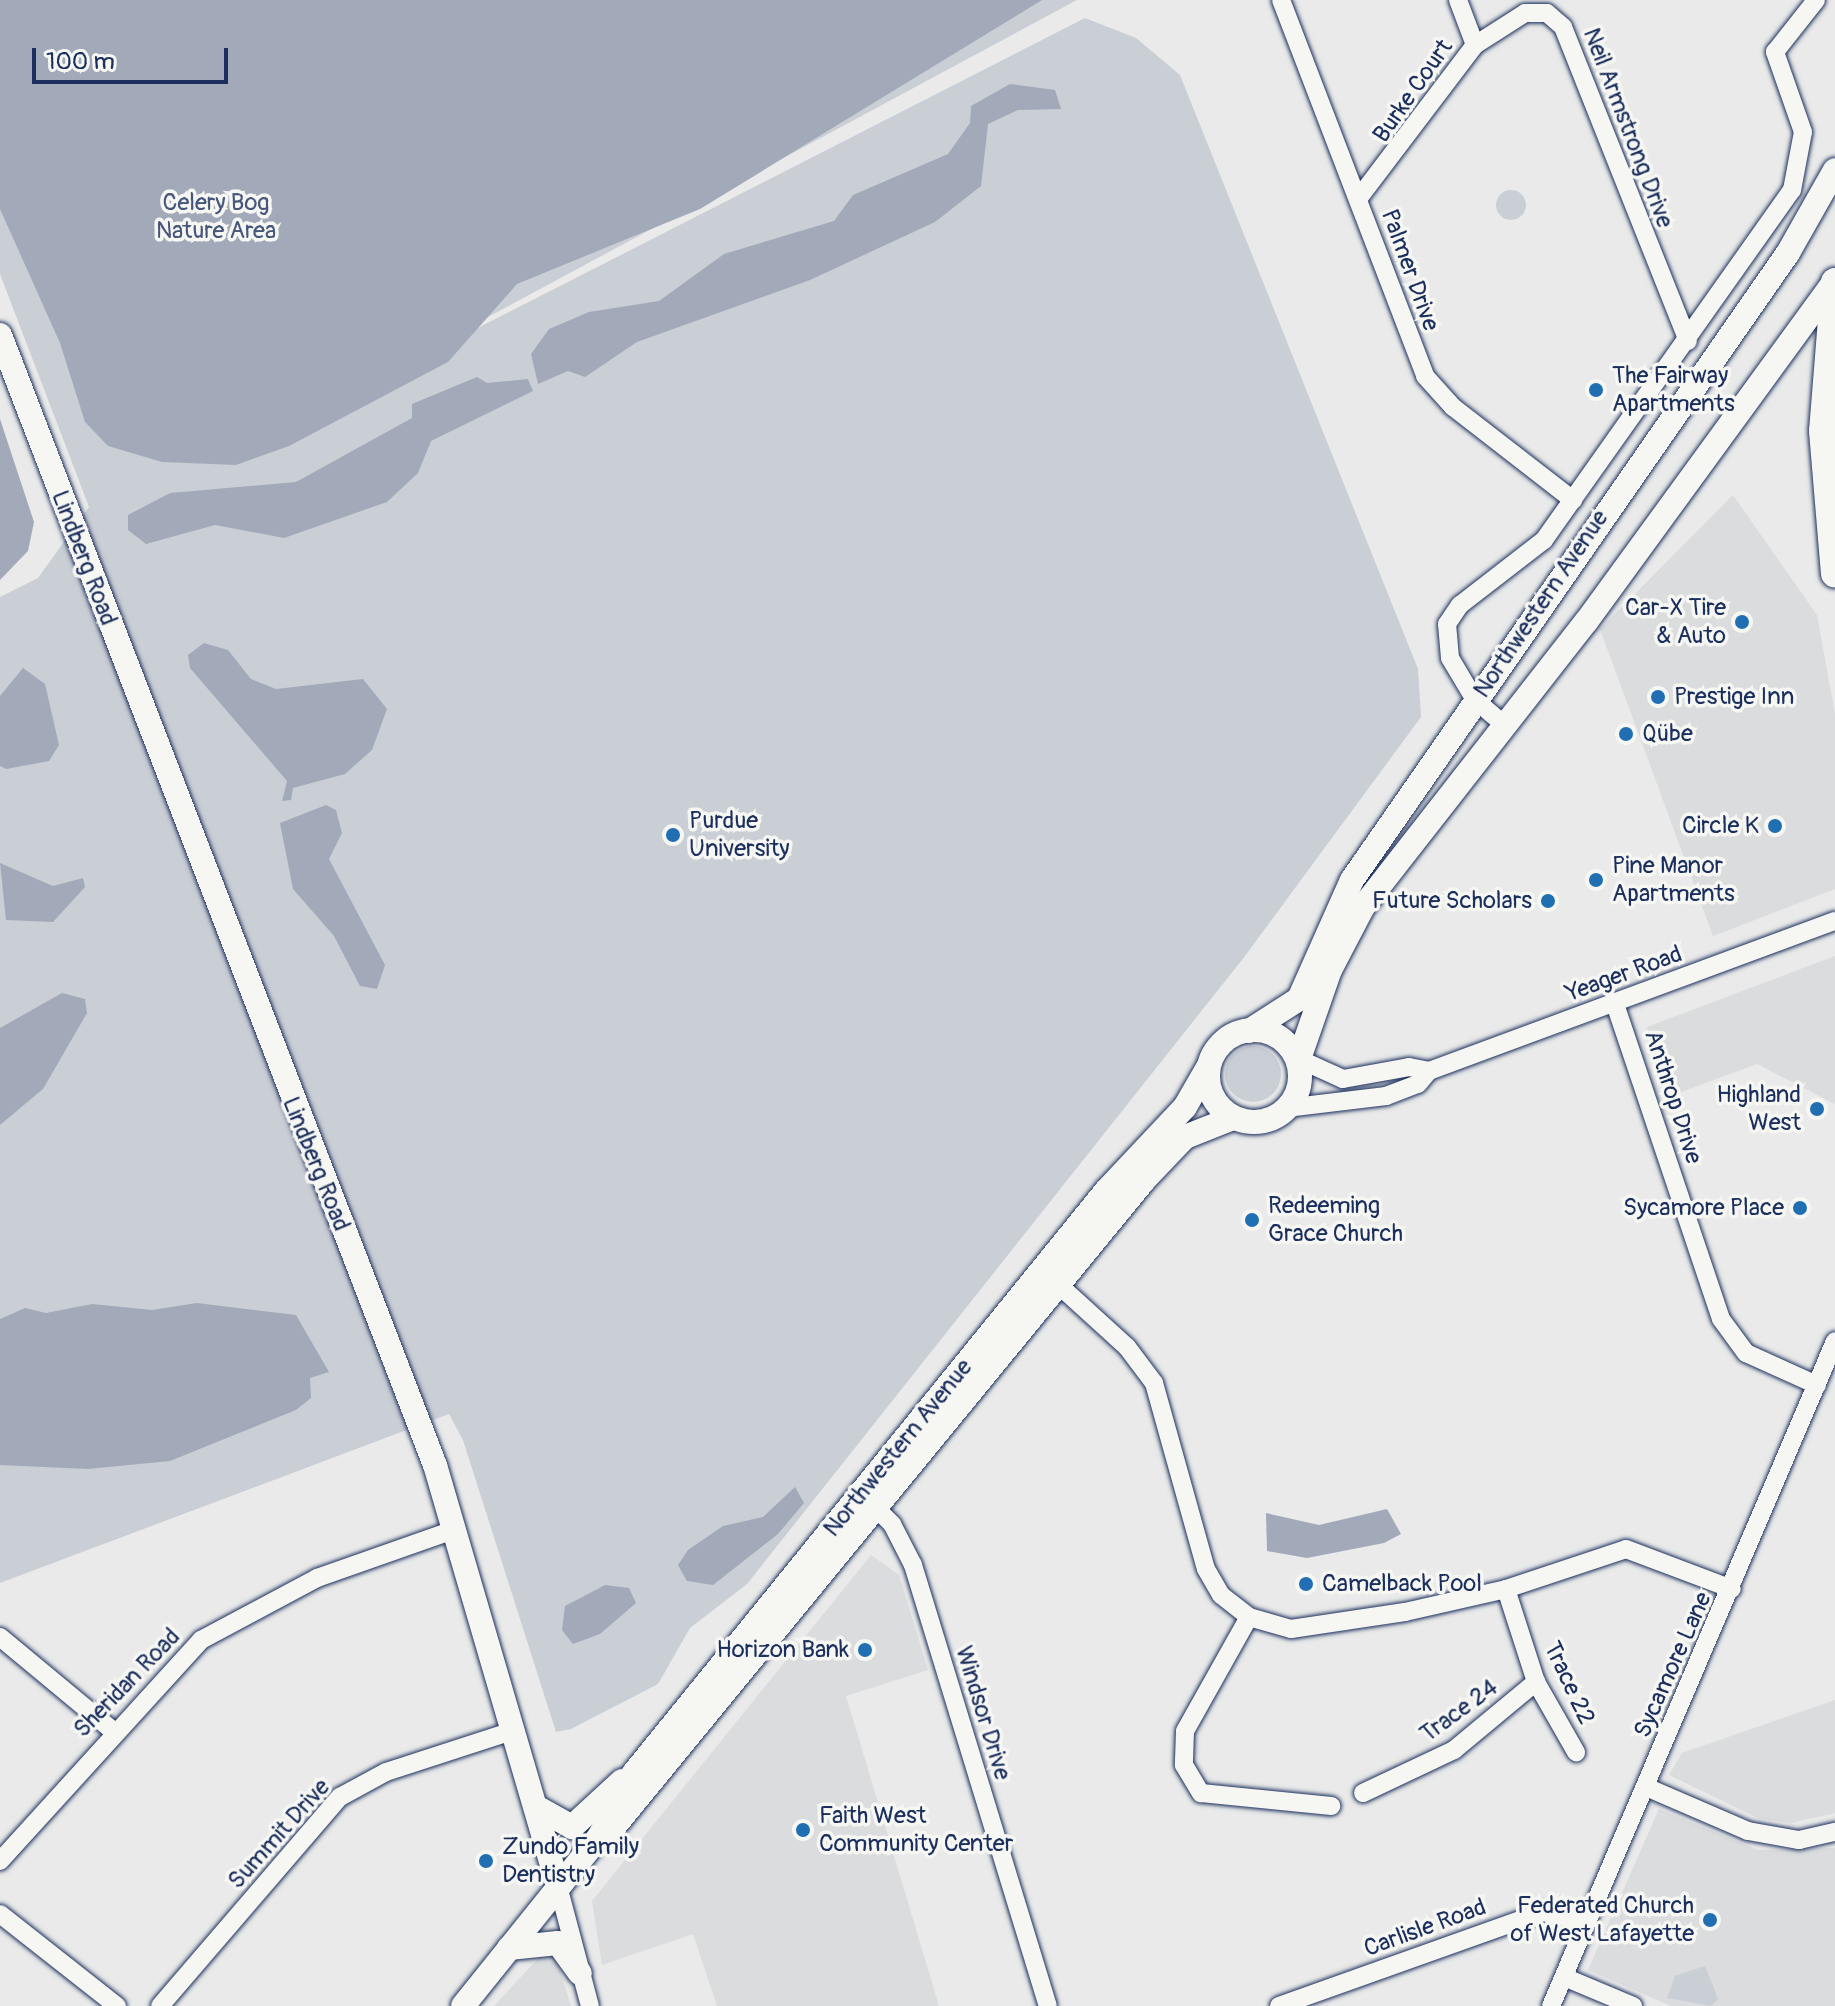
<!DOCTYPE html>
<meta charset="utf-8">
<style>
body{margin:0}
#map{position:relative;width:1835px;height:2006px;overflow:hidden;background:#e9eae9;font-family:Pangolin,sans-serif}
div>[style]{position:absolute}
.built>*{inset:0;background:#dadcde}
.green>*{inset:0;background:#caced5}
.round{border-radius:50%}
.water>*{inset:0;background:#a2aaba}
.roads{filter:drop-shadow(0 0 2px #1b2f5e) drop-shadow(0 0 2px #1b2f5e)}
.minor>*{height:18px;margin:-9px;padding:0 9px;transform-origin:9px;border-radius:9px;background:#f6f6f2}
.major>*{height:24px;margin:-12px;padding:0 12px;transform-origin:12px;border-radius:12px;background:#f6f6f2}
.major>.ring{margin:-12px;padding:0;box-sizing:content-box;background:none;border:24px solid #f6f6f2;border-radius:50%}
.highway>*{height:28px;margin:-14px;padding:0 14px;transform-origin:14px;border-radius:14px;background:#f6f6f2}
.dots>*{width:22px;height:22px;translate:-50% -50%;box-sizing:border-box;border:4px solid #f6f6f2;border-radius:50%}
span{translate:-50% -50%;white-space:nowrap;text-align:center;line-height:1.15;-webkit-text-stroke:7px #f6f6f2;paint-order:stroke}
.street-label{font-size:24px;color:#1b2f5e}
.park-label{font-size:24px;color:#47577c}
.poi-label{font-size:24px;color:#1b2f5e}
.left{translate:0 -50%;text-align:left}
.right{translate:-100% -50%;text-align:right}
.scale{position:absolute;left:32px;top:48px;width:196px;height:36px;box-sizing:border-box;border:4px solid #1b2f5e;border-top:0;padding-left:10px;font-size:24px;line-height:28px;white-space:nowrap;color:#1b2f5e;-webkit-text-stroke:6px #f6f6f2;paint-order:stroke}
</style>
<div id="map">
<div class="built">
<div style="clip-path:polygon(1733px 495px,1817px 615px,1835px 714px,1835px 889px,1713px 936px,1600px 629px)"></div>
<div style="clip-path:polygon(1835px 956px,1835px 1104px,1757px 1064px,1668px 1097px,1647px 1027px)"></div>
<div style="clip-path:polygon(871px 1555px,899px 1575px,928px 1670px,846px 1696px,939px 2006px,717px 2006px,693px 1934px,602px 1965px,592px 1901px)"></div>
<div style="clip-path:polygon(1835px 1700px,1835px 1813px,1791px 1823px,1760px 1819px,1669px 1775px,1682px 1753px)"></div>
<div style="clip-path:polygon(1659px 1809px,1758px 1850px,1835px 1848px,1835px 2006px,1671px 2006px,1588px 1970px)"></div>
<div style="clip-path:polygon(543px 1953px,555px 1955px,571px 2006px,494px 2006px)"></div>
</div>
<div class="green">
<div style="clip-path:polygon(0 0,1077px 0,280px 429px,1085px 18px,1136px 38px,1180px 75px,1418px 669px,1421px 717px,1245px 956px,747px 1584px,690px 1628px,658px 1684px,571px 1729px,556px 1732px,463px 1440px,449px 1414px,0 1583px,0 597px,38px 578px,89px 507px,0 274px)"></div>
<div class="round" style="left:1496px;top:190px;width:30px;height:30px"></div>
<div class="round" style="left:1225px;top:1046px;width:56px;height:56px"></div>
<div style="clip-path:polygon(1705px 1966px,1718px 1999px,1711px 2006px,1667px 1998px,1675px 1976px)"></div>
</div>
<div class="water">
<div style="clip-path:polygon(0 0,1042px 0,700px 209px,517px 284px,448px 362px,289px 446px,236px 465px,162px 462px,108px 446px,85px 422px,60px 343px,0 209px)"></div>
<div style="clip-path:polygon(1010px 84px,1055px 90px,1061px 109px,1018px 110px,988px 124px,981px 186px,935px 222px,810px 280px,637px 342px,585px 377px,568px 371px,538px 384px,531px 354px,549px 329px,589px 312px,659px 301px,724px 254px,834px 221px,853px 195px,948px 154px,970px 123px,971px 106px)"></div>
<div style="clip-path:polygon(477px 377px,487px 383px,528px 379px,533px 391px,431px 441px,418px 473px,387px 502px,284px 538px,215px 525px,146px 544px,128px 530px,128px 515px,170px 493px,296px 482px,412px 418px,412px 404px)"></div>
<div style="clip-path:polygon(0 419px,34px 522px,28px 551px,0 580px)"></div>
<div style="clip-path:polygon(204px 643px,228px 650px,251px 679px,276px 689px,363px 679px,387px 709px,372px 750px,345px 774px,293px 788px,291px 800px,282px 801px,287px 781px,190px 668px,188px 655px)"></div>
<div style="clip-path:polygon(23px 668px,45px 684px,59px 745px,49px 761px,6px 769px,0 766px,0 696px)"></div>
<div style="clip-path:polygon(326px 805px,336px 810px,342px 833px,329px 859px,385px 965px,377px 989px,360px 986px,334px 936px,293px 889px,280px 823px)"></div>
<div style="clip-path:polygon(0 863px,53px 886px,83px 878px,85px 887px,53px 922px,6px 920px)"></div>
<div style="clip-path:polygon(62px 993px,85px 999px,87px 1013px,43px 1089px,0 1125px,0 1028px)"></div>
<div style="clip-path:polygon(197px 1303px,296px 1315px,329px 1372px,310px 1378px,311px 1398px,296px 1410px,170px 1461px,88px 1469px,0 1465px,0 1319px,25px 1308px,46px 1313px,92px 1304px,152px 1310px)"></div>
<div style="clip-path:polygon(795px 1487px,804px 1503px,778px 1534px,713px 1585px,687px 1581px,678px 1565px,688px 1550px,723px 1526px,763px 1517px)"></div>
<div style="clip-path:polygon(1387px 1509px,1401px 1534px,1384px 1543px,1307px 1558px,1267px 1551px,1266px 1513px,1319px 1525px)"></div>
<div style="clip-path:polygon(605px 1585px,629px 1588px,636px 1603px,600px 1634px,573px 1644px,562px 1630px,565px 1606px)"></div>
</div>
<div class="roads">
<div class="minor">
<div style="left:1281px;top:0;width:403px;rotate:69deg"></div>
<div style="left:1425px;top:376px;width:42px;rotate:47.9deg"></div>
<div style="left:1453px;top:407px;width:152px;rotate:37.8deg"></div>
<div style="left:1475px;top:45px;width:59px;rotate:-32.6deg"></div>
<div style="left:1525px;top:13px;width:22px"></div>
<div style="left:1547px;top:13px;width:21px;rotate:41deg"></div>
<div style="left:1563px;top:27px;width:338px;rotate:68.3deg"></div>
<div style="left:1358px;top:199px;width:193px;rotate:-52.8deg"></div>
<div style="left:1475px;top:45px;width:48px;rotate:-110.7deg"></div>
<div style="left:1507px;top:727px;width:42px;rotate:-139.8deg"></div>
<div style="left:1475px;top:700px;width:49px;rotate:-120.8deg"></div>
<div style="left:1450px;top:658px;width:34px;rotate:-95deg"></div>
<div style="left:1447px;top:624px;width:23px;rotate:-56deg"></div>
<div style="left:1460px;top:605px;width:106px;rotate:-37.7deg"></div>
<div style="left:1544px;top:540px;width:429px;rotate:-54.7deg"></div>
<div style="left:1792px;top:190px;width:59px;rotate:-79.3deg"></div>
<div style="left:1803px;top:132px;width:85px;rotate:-109.3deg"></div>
<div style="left:1775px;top:52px;width:66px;rotate:-51.7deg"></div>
<div style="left:1615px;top:1004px;width:332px;rotate:71.4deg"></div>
<div style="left:1721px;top:1319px;width:42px;rotate:53.7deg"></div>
<div style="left:1746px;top:1353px;width:78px;rotate:24.3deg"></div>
<div style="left:1301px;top:1060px;width:46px;rotate:24.3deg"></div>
<div style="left:1343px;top:1079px;width:67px;rotate:-10.3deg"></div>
<div style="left:1409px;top:1067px;width:20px;rotate:11deg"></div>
<div style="left:1429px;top:1071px;width:433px;rotate:-20.3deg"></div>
<div style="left:1286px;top:1108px;width:101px;rotate:-6.8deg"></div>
<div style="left:1386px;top:1096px;width:34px;rotate:-21deg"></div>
<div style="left:1418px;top:1084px;width:17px;rotate:-50deg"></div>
<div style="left:1050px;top:1277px;width:104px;rotate:42.3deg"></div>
<div style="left:1127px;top:1347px;width:45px;rotate:53.1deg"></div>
<div style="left:1154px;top:1383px;width:193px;rotate:74.4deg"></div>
<div style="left:1206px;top:1569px;width:30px;rotate:60deg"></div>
<div style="left:1221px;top:1595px;width:36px;rotate:38deg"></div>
<div style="left:1249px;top:1617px;width:44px;rotate:15.9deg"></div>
<div style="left:1291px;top:1629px;width:115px;rotate:-8.5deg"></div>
<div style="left:1405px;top:1612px;width:104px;rotate:-12.8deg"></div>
<div style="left:1506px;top:1589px;width:126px;rotate:-18.4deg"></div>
<div style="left:1626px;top:1549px;width:113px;rotate:20.7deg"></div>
<div style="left:868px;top:1500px;width:34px;rotate:45deg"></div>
<div style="left:892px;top:1524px;width:46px;rotate:62.9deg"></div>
<div style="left:913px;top:1565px;width:461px;rotate:73deg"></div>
<div style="left:1506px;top:1589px;width:98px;rotate:72.1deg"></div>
<div style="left:1536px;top:1682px;width:81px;rotate:60.3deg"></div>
<div style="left:1249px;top:1617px;width:131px;rotate:119.3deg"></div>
<div style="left:1185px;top:1731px;width:34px;rotate:92deg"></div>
<div style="left:1184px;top:1765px;width:33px;rotate:59deg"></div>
<div style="left:1201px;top:1793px;width:131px;rotate:5.7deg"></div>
<div style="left:0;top:1637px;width:146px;rotate:39.7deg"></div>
<div style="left:1646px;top:1787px;width:111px;rotate:23.3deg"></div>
<div style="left:1748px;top:1831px;width:52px;rotate:10deg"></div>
<div style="left:1799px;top:1840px;width:37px;rotate:-13deg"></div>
<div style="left:1363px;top:1793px;width:101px;rotate:-25.3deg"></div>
<div style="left:1454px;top:1750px;width:107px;rotate:-39.7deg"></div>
<div style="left:0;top:1861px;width:299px;rotate:-47.7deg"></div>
<div style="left:201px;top:1640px;width:132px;rotate:-28.1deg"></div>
<div style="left:317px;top:1578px;width:147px;rotate:-19.4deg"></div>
<div style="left:558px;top:1886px;width:124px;rotate:75.1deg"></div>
<div style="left:0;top:1914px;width:149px;rotate:38.2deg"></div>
<div style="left:1564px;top:1977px;width:75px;rotate:22.8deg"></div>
<div style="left:160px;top:2006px;width:276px;rotate:-49.3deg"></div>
<div style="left:340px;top:1797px;width:52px;rotate:-28.5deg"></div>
<div style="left:386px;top:1772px;width:136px;rotate:-18deg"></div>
<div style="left:1279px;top:2006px;width:280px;rotate:-19.6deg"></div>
<div style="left:1543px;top:1912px;width:45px;rotate:14deg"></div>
<div style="left:1551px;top:2006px;width:723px;rotate:-66.87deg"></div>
</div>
<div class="major">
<div style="left:0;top:335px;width:1211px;rotate:68.95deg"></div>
<div style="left:435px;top:1465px;width:439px;rotate:73.7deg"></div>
<div class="ring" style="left:1208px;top:1030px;width:68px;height:68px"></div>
<div style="left:1249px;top:1031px;width:59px;rotate:-32.6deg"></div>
<div style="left:1299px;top:999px;width:130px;rotate:-66deg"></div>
<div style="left:1352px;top:880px;width:764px;rotate:-55.19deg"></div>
<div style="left:1788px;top:253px;width:95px;rotate:-60.5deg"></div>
<div style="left:1300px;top:1056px;width:91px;rotate:-70.8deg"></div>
<div style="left:1330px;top:970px;width:71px;rotate:-62.4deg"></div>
<div style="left:1363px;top:907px;width:362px;rotate:-52deg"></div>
<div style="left:1586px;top:622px;width:423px;rotate:-53.9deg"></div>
<div style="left:538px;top:1808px;width:39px;rotate:29deg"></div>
<div style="left:572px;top:1827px;width:68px;rotate:-42.6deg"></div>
<div style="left:613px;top:1828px;width:839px;rotate:-50.66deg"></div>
<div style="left:1145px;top:1179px;width:58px;rotate:-46.4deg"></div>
<div style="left:1185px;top:1137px;width:52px;rotate:-21.6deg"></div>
<div style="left:509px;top:1948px;width:49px;rotate:-5.8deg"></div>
<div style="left:558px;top:1943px;width:37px;rotate:54deg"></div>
<div style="left:463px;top:2006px;width:217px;rotate:-51.2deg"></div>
<div style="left:599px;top:1837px;width:73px;rotate:-61.3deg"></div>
<div style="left:634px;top:1773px;width:749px;rotate:-50.96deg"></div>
<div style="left:1106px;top:1191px;width:115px;rotate:-46.8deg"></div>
<div style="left:1185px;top:1107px;width:46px;rotate:-60.1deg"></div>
</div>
<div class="highway">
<div style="left:1835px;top:282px;width:149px;rotate:94.6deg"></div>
<div style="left:1823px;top:431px;width:143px;rotate:85.2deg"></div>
</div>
</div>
<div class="dots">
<div style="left:1596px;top:390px;background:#1f6fb2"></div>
<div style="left:1742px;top:622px;background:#1f6fb2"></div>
<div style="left:1658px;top:697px;background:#1f6fb2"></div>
<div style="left:1626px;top:734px;background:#1f6fb2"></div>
<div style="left:1775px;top:826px;background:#1f6fb2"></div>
<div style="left:673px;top:835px;background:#1f6fb2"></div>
<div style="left:1596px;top:880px;background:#1f6fb2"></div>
<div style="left:1548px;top:901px;background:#1f6fb2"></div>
<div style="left:1817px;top:1109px;background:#1f6fb2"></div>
<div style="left:1800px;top:1208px;background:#1f6fb2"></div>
<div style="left:1252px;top:1220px;background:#1f6fb2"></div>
<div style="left:1306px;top:1584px;background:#1f6fb2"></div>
<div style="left:865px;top:1650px;background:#1f6fb2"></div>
<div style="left:803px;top:1830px;background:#1f6fb2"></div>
<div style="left:486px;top:1861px;background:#1f6fb2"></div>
<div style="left:1710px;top:1920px;background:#1f6fb2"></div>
</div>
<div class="street-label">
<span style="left:1413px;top:91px;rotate:-55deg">Burke Court</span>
<span style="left:1628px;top:128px;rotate:69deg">Neil Armstrong Drive</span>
<span style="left:1410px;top:270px;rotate:70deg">Palmer Drive</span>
<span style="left:84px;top:558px;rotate:69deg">Lindberg Road</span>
<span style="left:1541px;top:604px;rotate:-56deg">Northwestern Avenue</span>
<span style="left:1624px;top:974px;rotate:-20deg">Yeager Road</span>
<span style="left:1673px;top:1097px;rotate:72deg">Anthrop Drive</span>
<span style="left:316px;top:1164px;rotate:68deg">Lindberg Road</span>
<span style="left:898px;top:1448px;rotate:-51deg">Northwestern Avenue</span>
<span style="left:1673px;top:1665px;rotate:-66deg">Sycamore Lane</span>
<span style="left:127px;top:1683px;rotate:-46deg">Sheridan Road</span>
<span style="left:1569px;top:1683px;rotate:65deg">Trace 22</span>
<span style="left:1459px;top:1711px;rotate:-36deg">Trace 24</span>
<span style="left:983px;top:1713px;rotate:73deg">Windsor Drive</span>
<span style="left:279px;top:1834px;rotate:-48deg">Summit Drive</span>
<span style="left:1425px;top:1928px;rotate:-20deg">Carlisle Road</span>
</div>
<div class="park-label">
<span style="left:216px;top:217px">Celery Bog<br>Nature Area</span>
</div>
<div class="poi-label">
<span class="left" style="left:1612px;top:390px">The Fairway<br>Apartments</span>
<span class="right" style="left:1726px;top:622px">Car-X Tire<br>&amp; Auto</span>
<span class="left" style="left:1674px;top:697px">Prestige Inn</span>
<span class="left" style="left:1642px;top:734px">Qübe</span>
<span class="left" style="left:689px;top:835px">Purdue<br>University</span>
<span class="right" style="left:1759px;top:826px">Circle K</span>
<span class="left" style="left:1612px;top:880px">Pine Manor<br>Apartments</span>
<span class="right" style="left:1532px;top:901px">Future Scholars</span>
<span class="right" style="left:1801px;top:1109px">Highland<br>West</span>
<span class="left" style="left:1268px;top:1220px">Redeeming<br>Grace Church</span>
<span class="right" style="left:1784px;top:1208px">Sycamore Place</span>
<span class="left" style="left:1322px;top:1584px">Camelback Pool</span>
<span class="right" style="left:849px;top:1650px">Horizon Bank</span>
<span class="left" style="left:819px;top:1830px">Faith West<br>Community Center</span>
<span class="left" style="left:502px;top:1861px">Zundo Family<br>Dentistry</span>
<span class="right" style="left:1694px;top:1920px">Federated Church<br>of West Lafayette</span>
</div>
<div class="scale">100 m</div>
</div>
